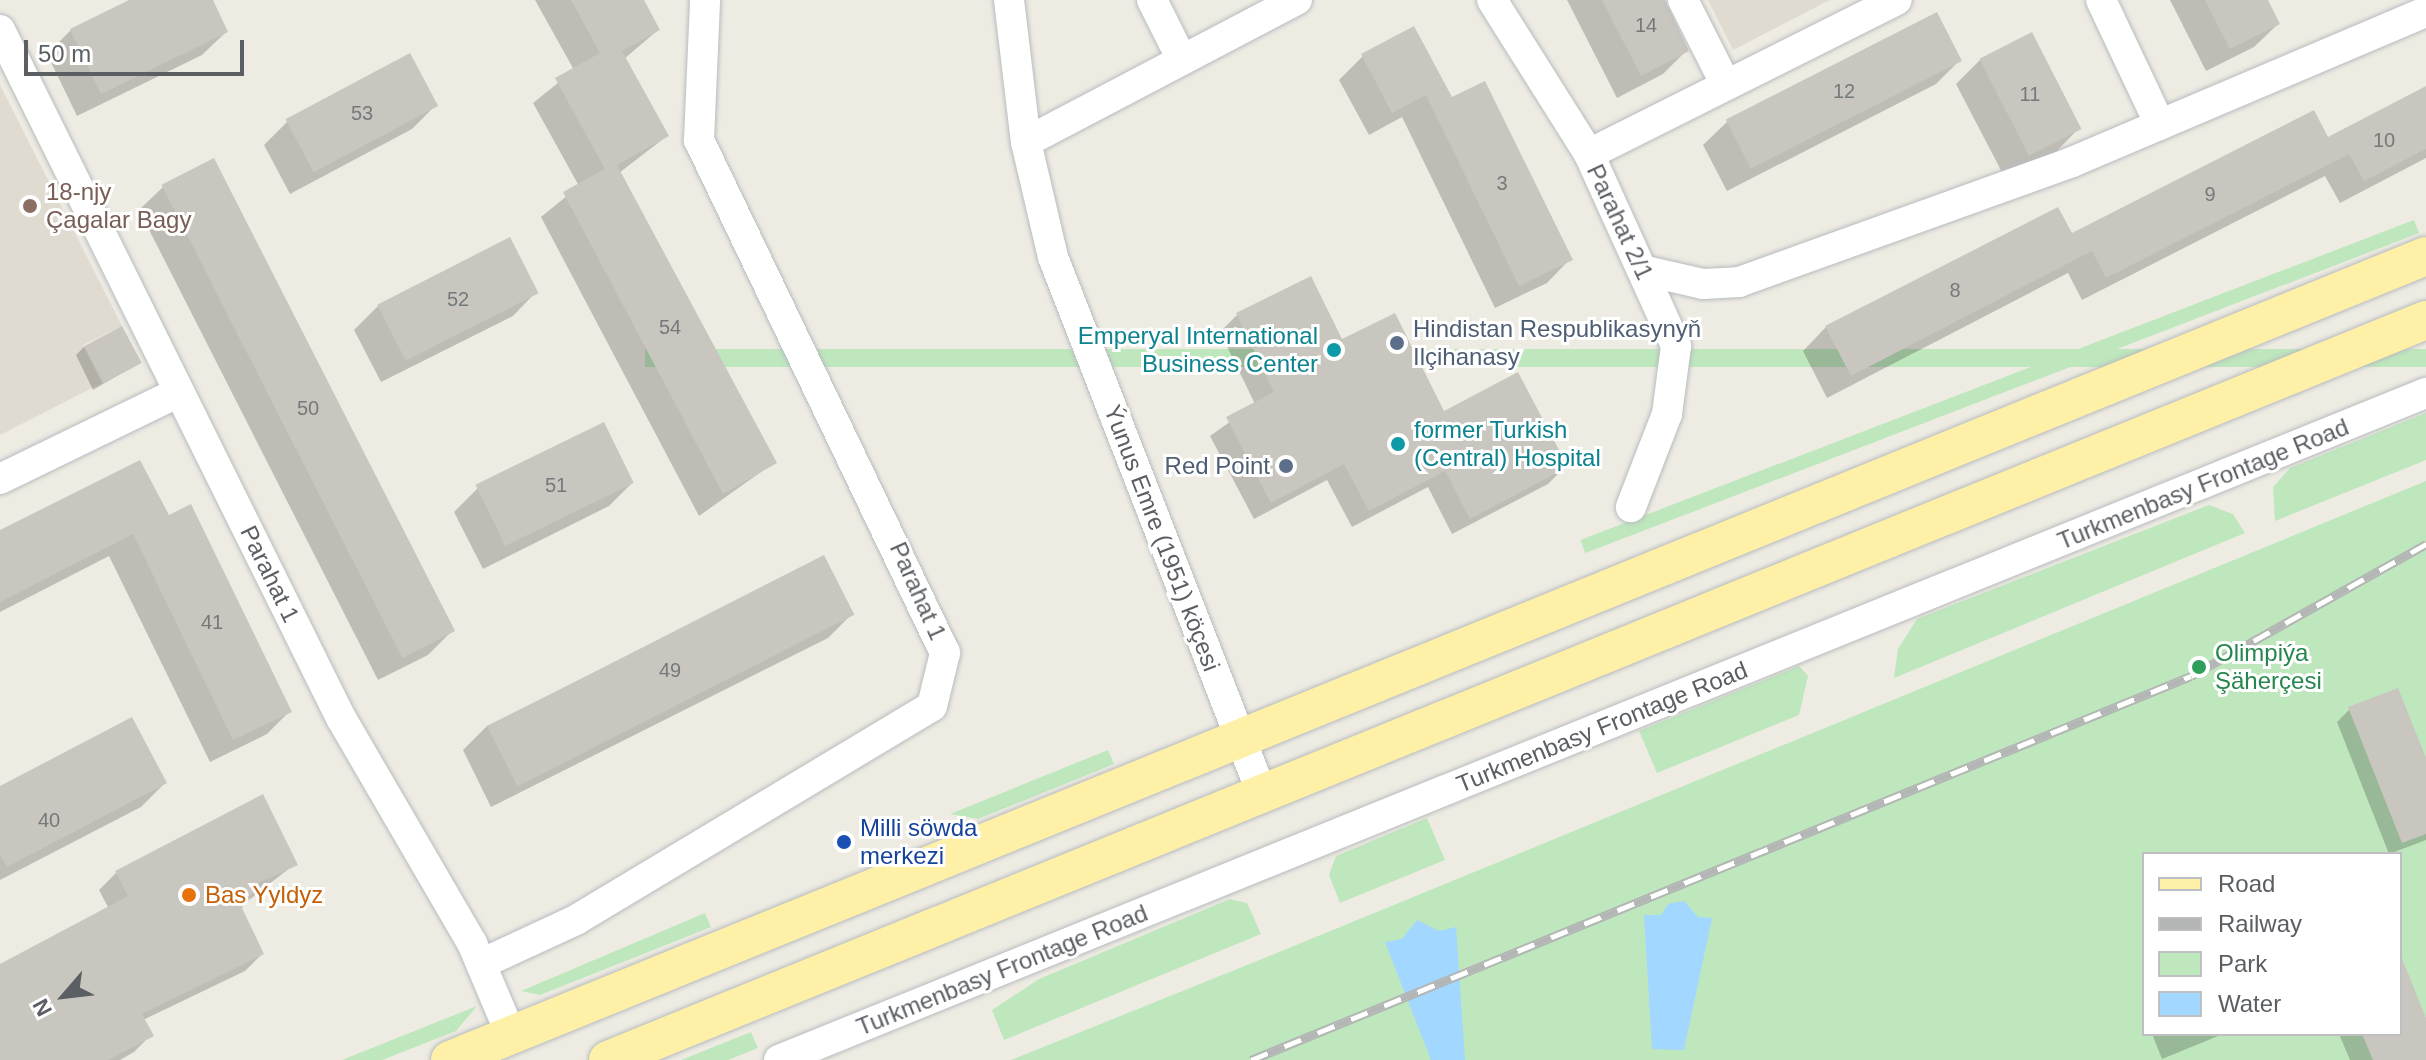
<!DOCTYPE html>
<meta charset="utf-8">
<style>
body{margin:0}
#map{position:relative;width:2426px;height:1060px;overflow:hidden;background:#eeece2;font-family:Arial,sans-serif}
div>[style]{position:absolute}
.education>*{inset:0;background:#dfdbd1}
.green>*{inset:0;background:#bee7bd;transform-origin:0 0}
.water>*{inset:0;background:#a2d7ff}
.shadow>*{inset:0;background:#0003}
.building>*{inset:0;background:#c9c6bf;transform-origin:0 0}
.roads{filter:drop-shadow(0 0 2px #b8bbc0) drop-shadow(0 0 2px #b8bbc0)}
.minor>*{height:30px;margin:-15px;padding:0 15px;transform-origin:15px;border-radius:15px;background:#fff}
.major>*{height:38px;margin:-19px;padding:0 19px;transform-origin:19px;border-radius:19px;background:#fff0a7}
.rail>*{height:9px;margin-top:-4.5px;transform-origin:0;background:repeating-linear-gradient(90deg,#fff 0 18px,#b4b5b5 0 36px);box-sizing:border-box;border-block:2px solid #b4b5b5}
.dots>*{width:22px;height:22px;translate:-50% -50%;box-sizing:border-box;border:4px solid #fff;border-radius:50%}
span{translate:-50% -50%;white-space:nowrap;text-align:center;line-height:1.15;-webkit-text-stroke:6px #fff;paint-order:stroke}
.number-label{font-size:20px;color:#76797b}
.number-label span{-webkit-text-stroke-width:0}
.education-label{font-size:24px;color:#785e54}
.left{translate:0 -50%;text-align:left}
.street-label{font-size:24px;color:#5b5f64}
.service-label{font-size:24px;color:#4e5e75}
.right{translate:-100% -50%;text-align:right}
.culture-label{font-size:24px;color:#0d838f}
.leisure-label{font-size:24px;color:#27864d}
.transit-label{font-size:24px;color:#164399}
.food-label{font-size:24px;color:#c56008}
.legend{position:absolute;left:2142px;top:852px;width:260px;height:184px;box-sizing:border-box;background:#fff;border:2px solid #bdbfc1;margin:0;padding:10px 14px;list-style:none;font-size:24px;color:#5b5f64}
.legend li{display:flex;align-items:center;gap:16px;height:40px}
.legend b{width:40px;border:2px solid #bdbfc1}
.north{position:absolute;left:24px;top:956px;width:80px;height:80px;-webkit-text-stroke:6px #fff;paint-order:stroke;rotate:242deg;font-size:22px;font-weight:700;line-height:32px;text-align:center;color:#5b5f64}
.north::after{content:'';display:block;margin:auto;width:28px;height:36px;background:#5b5f64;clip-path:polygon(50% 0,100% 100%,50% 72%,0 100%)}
.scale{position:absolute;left:24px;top:40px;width:220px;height:36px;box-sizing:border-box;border:4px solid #5b5f64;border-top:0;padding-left:10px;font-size:24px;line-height:28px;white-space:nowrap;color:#5b5f64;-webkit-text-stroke:6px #fff;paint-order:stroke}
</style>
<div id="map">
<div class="education">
<div style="clip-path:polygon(1708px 0,1830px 0,1733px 50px)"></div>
<div style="clip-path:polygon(0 85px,122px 326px,83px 345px,102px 383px,0 435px)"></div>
</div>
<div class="green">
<div style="left:2414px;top:220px;width:14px;height:893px;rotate:69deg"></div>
<div style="left:2426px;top:349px;width:18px;height:1781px;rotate:90deg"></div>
<div style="clip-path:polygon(2426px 413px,2426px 460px,2275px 521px,2273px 487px,2290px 468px)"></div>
<div style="clip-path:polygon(evenodd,2426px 481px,2426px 1060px,1011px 1060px,1267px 957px,2426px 481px,2144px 854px,2400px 854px,2400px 1034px,2144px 1034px,2144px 854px)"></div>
<div style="clip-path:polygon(2209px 505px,2233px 514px,2245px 533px,1894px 678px,1898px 649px,1917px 619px)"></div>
<div style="clip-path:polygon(1799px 666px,1808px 676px,1799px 715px,1657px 773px,1639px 731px)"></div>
<div style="clip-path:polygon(1108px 750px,1114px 764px,978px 819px,950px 814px)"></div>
<div style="clip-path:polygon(1427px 818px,1445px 860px,1340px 903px,1329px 875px,1336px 856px)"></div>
<div style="clip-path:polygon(1230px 899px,1247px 903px,1261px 934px,1004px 1040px,992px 1010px,1039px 979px)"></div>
<div style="clip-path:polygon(705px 913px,711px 927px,540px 995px,521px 991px)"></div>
<div style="clip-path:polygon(477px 1006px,456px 1031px,382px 1060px,342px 1060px)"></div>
<div style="clip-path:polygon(751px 1032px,758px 1048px,728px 1060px,681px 1060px)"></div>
</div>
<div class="water">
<div style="clip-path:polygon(1684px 901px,1698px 917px,1712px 918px,1684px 1050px,1652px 1049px,1644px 915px,1661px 915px,1668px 904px)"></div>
<div style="clip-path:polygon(1417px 920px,1439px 931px,1456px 927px,1465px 1060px,1431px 1060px,1385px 942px,1402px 939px)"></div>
</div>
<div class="shadow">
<div style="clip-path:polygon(134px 0,211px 0,226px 32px,202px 55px,77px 116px,47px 54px,71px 30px)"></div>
<div style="clip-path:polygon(535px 0,642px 0,658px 30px,624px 59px,667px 136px,619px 173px,775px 462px,699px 516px,541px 217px,579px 186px,533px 103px,574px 70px)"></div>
<div style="clip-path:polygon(1567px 0,1661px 0,1686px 51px,1663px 74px,1617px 98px)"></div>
<div style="clip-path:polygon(2170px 0,2266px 0,2278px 24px,2254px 47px,2206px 71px)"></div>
<div style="clip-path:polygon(1936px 15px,1959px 61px,1936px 84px,1727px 191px,1703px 145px,1727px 122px)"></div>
<div style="clip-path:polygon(1363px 56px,1451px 100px,1570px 259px,1547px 283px,1495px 308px,1402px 117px,1369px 135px,1339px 80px)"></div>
<div style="clip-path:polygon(1980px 60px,2079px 128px,2056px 152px,2005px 178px,1956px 84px)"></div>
<div style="clip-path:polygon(2426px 88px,2426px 158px,2340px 203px,2325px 176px,2082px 300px,2068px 273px,1827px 398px,1803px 351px,1826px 327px,2327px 140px)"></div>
<div style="clip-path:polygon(436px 105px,412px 129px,290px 194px,264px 145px,287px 122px)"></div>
<div style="clip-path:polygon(213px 161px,451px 632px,428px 655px,378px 680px,139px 210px,163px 187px)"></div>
<div style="clip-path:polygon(1310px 279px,1341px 342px,1443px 414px,1565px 467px,1548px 484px,1452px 534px,1428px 487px,1352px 527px,1327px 480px,1254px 519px,1210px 436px,1255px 404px,1220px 332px,1237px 315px)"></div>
<div style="clip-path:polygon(536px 292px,513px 316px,381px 382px,354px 330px,378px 306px)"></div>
<div style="clip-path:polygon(84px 347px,139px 363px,93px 390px,76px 355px)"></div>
<div style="clip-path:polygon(632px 483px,609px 506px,483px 569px,454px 512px,478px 488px)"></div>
<div style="clip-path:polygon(168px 517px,290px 711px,267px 734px,210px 762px,109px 556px,0 612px,0 534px)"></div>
<div style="clip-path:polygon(823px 558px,852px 614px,828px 638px,491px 807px,463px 750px,487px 726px)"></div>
<div style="clip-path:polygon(2350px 709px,2426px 763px,2426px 840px,2389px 854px,2337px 722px)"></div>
<div style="clip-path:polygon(165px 783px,141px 807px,0 880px,0 788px)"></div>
<div style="clip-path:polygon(295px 864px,240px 907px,262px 954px,245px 971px,143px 1020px,151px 1035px,134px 1052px,120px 1060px,0 1060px,0 966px,109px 909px,99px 890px,116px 873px)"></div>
<div style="clip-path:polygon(2400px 960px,2426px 1023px,2426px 1060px,2350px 1060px,2339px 1034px,2400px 1034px)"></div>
<div style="clip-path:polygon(2152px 1034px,2223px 1034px,2162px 1059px)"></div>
</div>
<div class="building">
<div style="clip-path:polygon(129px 0,213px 0,228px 32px,101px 94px,70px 29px)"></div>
<div style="clip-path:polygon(571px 0,644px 0,660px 30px,622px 51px,669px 136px,617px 165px,777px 463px,723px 494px,563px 192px,605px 169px,555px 78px,600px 53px)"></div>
<div style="clip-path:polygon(1602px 0,1665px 0,1689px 51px,1641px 76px)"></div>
<div style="clip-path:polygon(2205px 0,2268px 0,2280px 24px,2230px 49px)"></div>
<div style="left:1937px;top:12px;width:55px;height:237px;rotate:63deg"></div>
<div style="clip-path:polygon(1414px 26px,1452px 97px,1485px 81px,1573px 260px,1519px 286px,1426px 95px,1392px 113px,1361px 54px)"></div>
<div style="left:2032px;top:32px;width:109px;height:59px;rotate:63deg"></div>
<div style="left:410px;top:53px;width:60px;height:141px;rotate:62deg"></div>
<div style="clip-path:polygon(2426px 86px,2426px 149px,2364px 181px,2349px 154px,2106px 278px,2092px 251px,1851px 376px,1825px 326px,2058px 207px,2072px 233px,2314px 110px,2328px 137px)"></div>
<div style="left:214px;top:158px;width:531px;height:59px;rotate:63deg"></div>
<div style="left:510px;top:237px;width:63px;height:149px;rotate:63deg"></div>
<div style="clip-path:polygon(1311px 276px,1342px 339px,1395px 313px,1444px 411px,1518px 372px,1568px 467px,1470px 519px,1445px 471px,1369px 511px,1344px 464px,1271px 503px,1226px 417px,1274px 392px,1236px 313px)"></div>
<div style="left:122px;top:326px;width:42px;height:43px;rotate:62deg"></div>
<div style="left:604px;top:422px;width:68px;height:143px;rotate:64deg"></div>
<div style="clip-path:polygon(140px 460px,169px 515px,191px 504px,292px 712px,233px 740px,133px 534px,0 602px,0 530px)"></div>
<div style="left:824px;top:555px;width:67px;height:378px;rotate:63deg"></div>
<div style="clip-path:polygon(2398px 688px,2426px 758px,2426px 834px,2402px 843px,2348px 707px)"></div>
<div style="clip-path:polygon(132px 717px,167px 783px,7px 867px,0 854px,0 786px)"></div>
<div style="clip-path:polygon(263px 794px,298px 865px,260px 882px,242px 908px,264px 954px,142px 1014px,154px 1036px,108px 1060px,0 1060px,0 964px,128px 896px,115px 871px)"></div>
<div style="clip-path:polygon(2401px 956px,2426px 1018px,2426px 1060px,2373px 1060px,2362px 1034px,2400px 1034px)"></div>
</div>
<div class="roads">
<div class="minor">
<div style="left:1009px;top:0;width:143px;rotate:83.2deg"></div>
<div style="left:1026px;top:142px;width:118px;rotate:76.8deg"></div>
<div style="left:1053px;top:257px;width:576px;rotate:68.73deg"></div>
<div style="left:1152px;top:0;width:67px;rotate:63.4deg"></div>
<div style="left:1492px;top:0;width:182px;rotate:57.8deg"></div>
<div style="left:1589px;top:154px;width:211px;rotate:65.6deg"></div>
<div style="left:1676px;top:346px;width:69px;rotate:97.5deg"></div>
<div style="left:1667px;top:414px;width:100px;rotate:111.2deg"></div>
<div style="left:1683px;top:0;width:95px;rotate:63.2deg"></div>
<div style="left:2101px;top:0;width:138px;rotate:64.7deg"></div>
<div style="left:0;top:30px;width:768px;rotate:63.64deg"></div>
<div style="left:341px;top:718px;width:260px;rotate:59.8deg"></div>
<div style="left:472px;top:943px;width:100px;rotate:67deg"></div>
<div style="left:1026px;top:142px;width:306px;rotate:-27.7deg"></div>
<div style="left:1589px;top:154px;width:344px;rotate:-26.6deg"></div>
<div style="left:1642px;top:270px;width:63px;rotate:12.9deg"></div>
<div style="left:1703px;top:284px;width:36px;rotate:-3deg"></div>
<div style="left:1739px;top:282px;width:354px;rotate:-19.8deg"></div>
<div style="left:2072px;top:162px;width:384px;rotate:-23deg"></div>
<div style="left:0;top:479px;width:199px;rotate:-25.9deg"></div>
<div style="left:481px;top:964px;width:105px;rotate:-24.9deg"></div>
<div style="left:576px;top:920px;width:415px;rotate:-31deg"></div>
<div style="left:932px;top:706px;width:55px;rotate:-76.2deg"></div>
<div style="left:945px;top:653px;width:569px;rotate:-115.62deg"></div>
<div style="left:699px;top:140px;width:140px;rotate:-87.5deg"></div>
<div style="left:779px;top:1060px;width:1777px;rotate:-22.05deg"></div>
</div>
<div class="major">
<div style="left:450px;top:1060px;width:2133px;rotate:-22.14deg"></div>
<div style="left:608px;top:1060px;width:1963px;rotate:-22.15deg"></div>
</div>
</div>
<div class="rail">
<div style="left:1251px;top:1060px;width:1015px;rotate:-22.22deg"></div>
<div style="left:2191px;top:676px;width:270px;rotate:-29.3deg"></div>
</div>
<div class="dots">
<div style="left:30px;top:206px;background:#8d6e63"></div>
<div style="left:1397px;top:343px;background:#5c6f8a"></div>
<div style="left:1334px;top:350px;background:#0f9aa8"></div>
<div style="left:1398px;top:444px;background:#0f9aa8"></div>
<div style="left:1286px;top:466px;background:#5c6f8a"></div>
<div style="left:2199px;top:667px;background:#2e9e5b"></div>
<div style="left:844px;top:842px;background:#1a4fb4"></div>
<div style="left:189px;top:895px;background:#e8710a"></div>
</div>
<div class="number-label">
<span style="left:1646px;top:25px">14</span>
<span style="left:1844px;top:91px">12</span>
<span style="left:2030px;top:94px">11</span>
<span style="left:362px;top:113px">53</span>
<span style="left:2384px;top:140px">10</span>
<span style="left:1502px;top:183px">3</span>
<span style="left:2210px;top:194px">9</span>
<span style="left:1955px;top:290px">8</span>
<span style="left:458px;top:299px">52</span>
<span style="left:670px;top:327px">54</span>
<span style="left:308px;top:408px">50</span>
<span style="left:556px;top:485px">51</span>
<span style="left:212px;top:622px">41</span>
<span style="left:670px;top:670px">49</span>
<span style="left:49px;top:820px">40</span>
</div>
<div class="education-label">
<span class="left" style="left:46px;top:206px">18-njy<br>Çagalar Bagy</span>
</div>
<div class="street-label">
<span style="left:1620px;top:222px;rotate:65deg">Parahat 2/1</span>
<span style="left:2203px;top:484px;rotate:-22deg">Turkmenbasy Frontage Road</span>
<span style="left:1162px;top:538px;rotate:69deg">Ýunus Emre (1951) köçesi</span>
<span style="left:270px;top:574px;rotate:64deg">Parahat 1</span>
<span style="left:918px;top:591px;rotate:66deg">Parahat 1</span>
<span style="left:1602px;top:727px;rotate:-22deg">Turkmenbasy Frontage Road</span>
<span style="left:1002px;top:970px;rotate:-22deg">Turkmenbasy Frontage Road</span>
</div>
<div class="service-label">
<span class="left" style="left:1413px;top:343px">Hindistan Respublikasynyň<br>Ilçihanasy</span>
<span class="right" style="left:1270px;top:466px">Red Point</span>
</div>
<div class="culture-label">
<span class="right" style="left:1318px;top:350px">Emperyal International<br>Business Center</span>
<span class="left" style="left:1414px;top:444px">former Turkish<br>(Central) Hospital</span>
</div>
<div class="leisure-label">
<span class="left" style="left:2215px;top:667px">Olimpiýa<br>Şäherçesi</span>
</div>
<div class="transit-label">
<span class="left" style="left:860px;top:842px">Milli söwda<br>merkezi</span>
</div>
<div class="food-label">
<span class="left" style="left:205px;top:895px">Bas Yyldyz</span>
</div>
<ul class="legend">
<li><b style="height:10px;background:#fff0a7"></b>Road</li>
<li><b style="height:10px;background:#b4b5b5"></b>Railway</li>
<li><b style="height:22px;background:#bee7bd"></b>Park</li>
<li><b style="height:22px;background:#a2d7ff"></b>Water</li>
</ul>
<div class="north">N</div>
<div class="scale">50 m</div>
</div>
